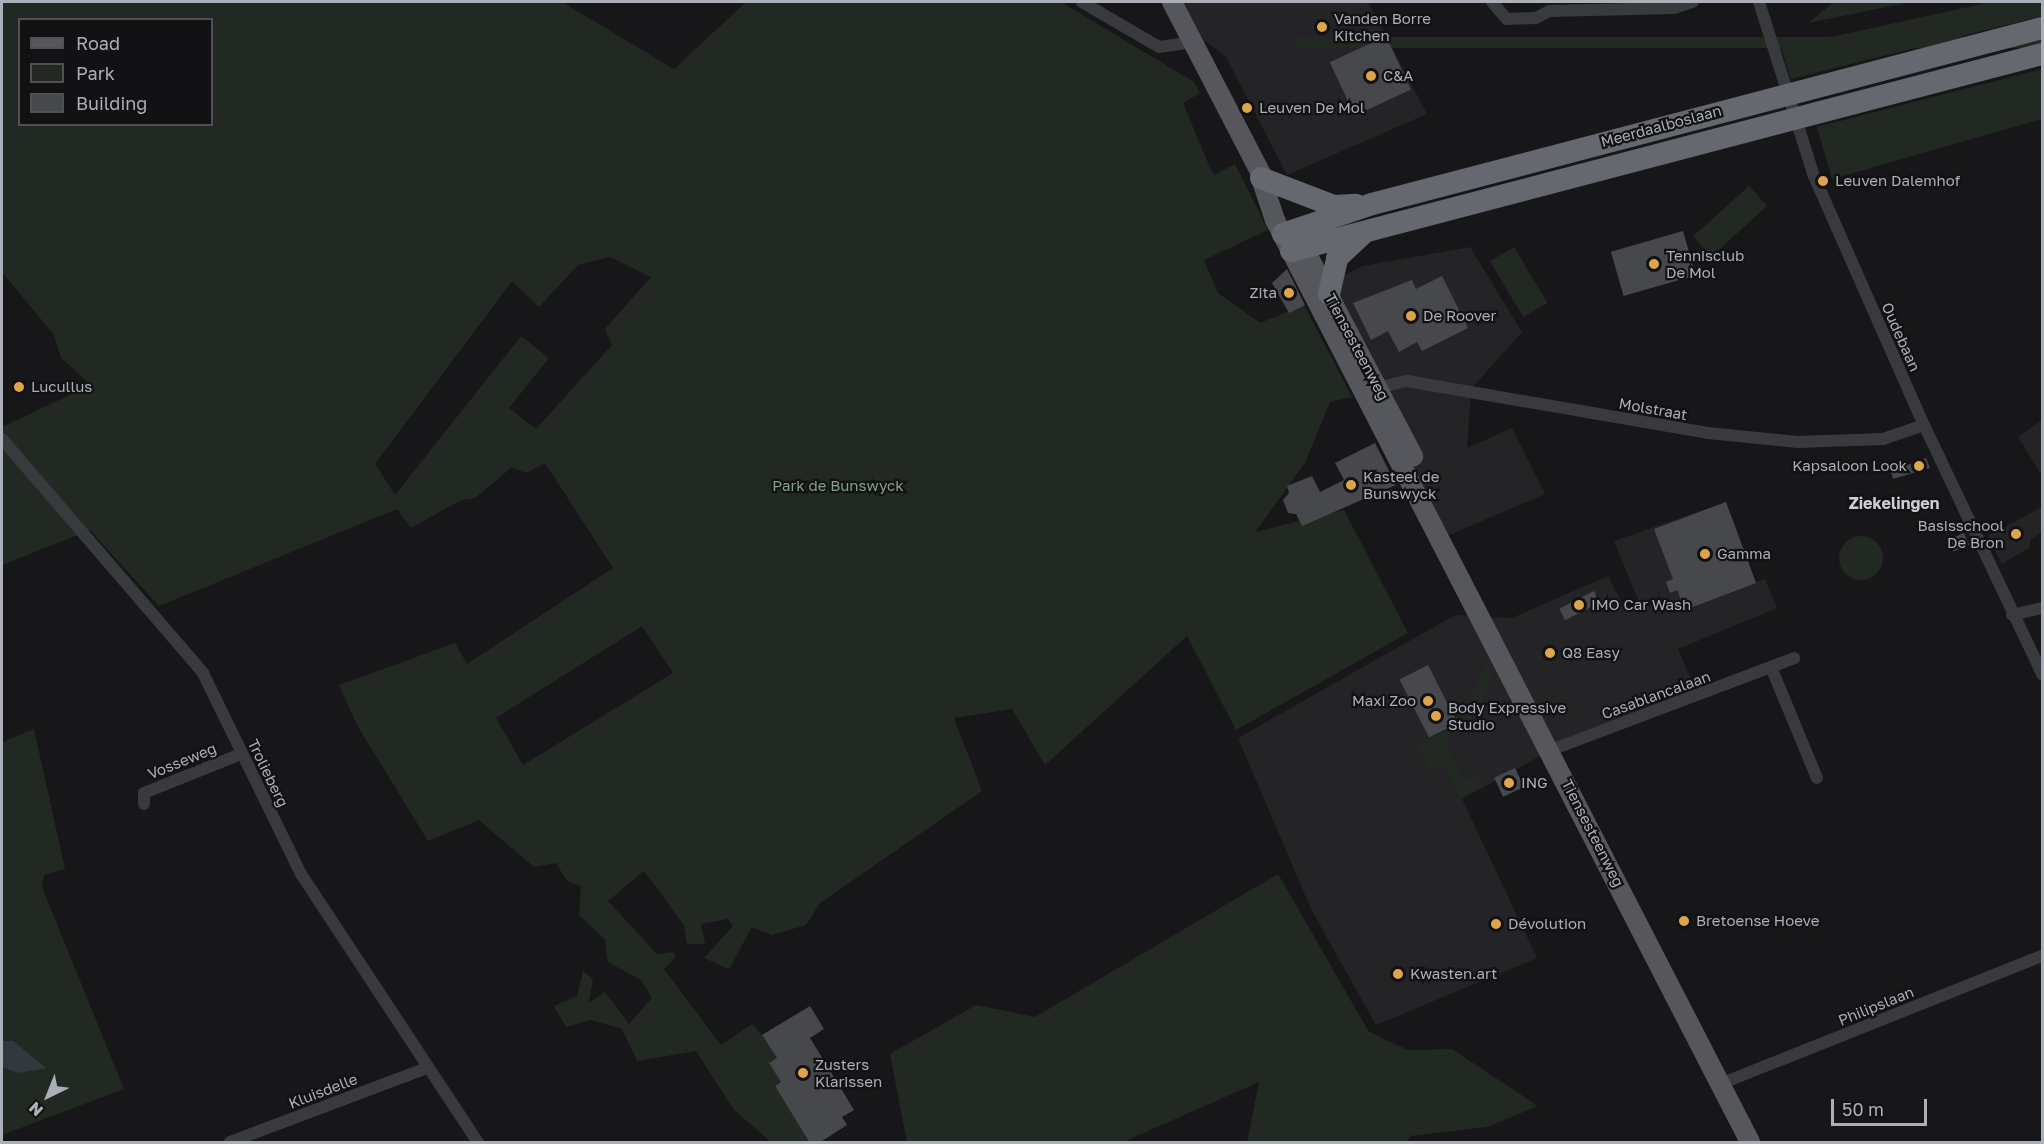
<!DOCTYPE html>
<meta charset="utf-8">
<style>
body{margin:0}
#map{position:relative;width:2044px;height:1144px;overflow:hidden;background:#171719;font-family:"Golos Text",sans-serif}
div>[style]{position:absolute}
.built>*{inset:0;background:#242426}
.green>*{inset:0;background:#222922;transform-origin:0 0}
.round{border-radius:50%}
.water>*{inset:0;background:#31393e}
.building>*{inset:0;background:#47484b;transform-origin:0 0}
.street>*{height:12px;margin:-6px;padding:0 6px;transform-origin:6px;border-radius:6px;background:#393a3e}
.primary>*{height:20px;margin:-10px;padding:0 10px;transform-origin:10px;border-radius:10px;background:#55575c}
.highway>*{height:22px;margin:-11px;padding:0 11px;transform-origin:11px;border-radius:11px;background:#65686e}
.dots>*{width:16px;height:16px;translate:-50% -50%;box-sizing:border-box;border:3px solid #121214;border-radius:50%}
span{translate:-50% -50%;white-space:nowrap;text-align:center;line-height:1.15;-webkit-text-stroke:4.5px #121214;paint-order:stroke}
.poi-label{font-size:15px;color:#abafb7}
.left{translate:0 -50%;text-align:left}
.right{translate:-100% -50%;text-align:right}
.street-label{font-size:15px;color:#abafb7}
.park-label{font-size:15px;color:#84a085}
.neighbourhood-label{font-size:16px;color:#ccced4;font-weight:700}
.frame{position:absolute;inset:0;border:3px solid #abafb7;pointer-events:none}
.legend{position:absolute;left:18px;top:18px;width:195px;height:108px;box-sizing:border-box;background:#121214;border:2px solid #4f5155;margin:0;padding:8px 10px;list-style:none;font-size:18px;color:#abafb7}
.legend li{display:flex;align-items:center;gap:12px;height:30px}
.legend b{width:30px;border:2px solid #4f5155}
.north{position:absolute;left:18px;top:1066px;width:60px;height:60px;-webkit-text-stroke:4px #121214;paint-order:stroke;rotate:223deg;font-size:16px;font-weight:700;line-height:24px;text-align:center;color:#abafb7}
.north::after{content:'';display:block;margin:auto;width:21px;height:27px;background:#abafb7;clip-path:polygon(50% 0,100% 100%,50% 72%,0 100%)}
.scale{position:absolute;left:1831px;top:1099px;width:96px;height:27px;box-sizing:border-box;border:3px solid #abafb7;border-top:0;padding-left:8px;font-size:18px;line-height:21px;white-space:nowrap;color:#abafb7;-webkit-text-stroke:4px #121214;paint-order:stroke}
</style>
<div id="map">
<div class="built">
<div style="clip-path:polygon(1172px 2px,1368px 2px,1427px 114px,1287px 175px,1226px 57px,1205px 41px,1194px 42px)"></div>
<div style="clip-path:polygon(1470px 247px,1522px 332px,1471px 389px,1467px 448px,1512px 428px,1545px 494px,1442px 538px,1312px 291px,1363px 266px)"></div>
<div style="clip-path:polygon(2042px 420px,2042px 476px,2018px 437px)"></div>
<div style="clip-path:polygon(1726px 502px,1756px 582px,1765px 579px,1777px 608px,1678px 649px,1698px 695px,1551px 750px,1462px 799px,1537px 958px,1376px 1025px,1311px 909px,1238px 738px,1455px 615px,1512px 618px,1608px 576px,1625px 608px,1639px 602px,1614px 541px)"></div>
<div style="clip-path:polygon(2042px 507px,2042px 532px,2030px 540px,2030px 547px,2002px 564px,1988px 536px)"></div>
</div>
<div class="green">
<div style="clip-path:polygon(evenodd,2px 2px,562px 2px,674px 69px,746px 2px,1061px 2px,1194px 82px,1200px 93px,1183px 103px,1210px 168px,1214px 175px,1235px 164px,1268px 230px,1204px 260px,1218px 293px,1260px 323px,1304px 305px,1352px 397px,1330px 402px,1305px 463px,1255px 532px,1344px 510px,1408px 633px,1236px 730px,1187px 636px,1045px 765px,1012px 709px,954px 718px,982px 791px,820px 903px,806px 925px,772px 935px,752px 927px,729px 969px,704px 958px,733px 926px,728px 919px,701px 924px,705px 944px,687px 944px,684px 925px,644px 871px,608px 901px,657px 954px,673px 952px,676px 957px,664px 969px,721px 1045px,752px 1024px,762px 1035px,777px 1058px,769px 1063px,781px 1082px,775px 1086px,810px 1142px,771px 1142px,734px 1110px,696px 1051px,637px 1061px,622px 1029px,591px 1020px,566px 1027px,554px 1006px,577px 996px,583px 971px,593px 979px,589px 1003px,605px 992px,629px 1024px,652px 998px,641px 980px,608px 962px,605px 940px,579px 915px,581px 886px,567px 881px,556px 863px,534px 867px,479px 820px,428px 841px,357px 725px,339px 685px,455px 643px,467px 664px,613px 568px,545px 463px,526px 473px,512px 467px,475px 498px,461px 500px,411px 528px,397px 509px,159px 606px,90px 530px,2px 565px,2px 427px,91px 385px,61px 358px,54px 335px,2px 272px,2px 2px,20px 20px,212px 20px,212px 124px,20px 124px,20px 20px,2px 2px,610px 257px,651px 277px,605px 329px,612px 345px,536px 429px,509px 408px,549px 358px,521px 336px,395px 495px,375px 464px,512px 281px,539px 307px,578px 265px,610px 257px,2px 2px,642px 626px,673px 673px,523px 765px,496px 718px,642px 626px)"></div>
<div style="clip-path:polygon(1834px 2px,1911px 2px,1808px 23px)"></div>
<div style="clip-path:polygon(1991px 2px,2042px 2px,2042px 16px,1791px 79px,1781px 48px)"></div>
<div style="left:2042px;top:37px;width:11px;height:746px;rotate:90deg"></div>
<div style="clip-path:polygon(2042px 69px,2042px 119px,1832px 179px,1817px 127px)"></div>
<div style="left:1749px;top:186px;width:27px;height:75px;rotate:48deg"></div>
<div style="left:1514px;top:247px;width:65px;height:28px;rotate:59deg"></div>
<div class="round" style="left:1839px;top:536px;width:44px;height:44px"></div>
<div style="clip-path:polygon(1486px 663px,1492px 673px,1476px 716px,1445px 742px,1464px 781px,1478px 775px,1483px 786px,1461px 798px,1430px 739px,1459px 723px)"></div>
<div style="clip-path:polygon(34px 729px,65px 869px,44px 875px,42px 887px,124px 1089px,2px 1135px,2px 742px)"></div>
<div style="left:1429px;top:740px;width:30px;height:13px;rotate:63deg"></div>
<div style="clip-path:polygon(1278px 874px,1369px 1032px,1408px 1050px,1452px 1049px,1538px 1106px,1487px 1127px,1410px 1136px,1406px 1142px,1247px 1142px,1259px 1082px,1123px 1142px,907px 1142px,890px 1054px,976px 1005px,1035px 1017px)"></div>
</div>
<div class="water">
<div style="clip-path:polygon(2px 1041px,13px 1041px,46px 1068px,18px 1073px,2px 1067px)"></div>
</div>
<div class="building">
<div style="left:1386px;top:36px;width:59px;height:62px;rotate:65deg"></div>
<div style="left:1683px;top:231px;width:46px;height:75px;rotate:74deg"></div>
<div style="clip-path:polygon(1287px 269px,1305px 305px,1289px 313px,1272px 283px)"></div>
<div style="clip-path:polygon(1442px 276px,1468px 328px,1422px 351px,1417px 342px,1399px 352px,1388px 331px,1371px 340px,1353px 303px,1412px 280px,1416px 289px)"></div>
<div style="clip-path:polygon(1375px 443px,1396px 485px,1302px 526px,1296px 514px,1288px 513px,1283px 500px,1289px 493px,1287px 486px,1312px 476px,1320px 492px,1344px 480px,1335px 463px)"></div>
<div style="clip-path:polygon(1926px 458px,1930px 468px,1893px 479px,1891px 471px)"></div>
<div style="clip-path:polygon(1726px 502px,1756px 583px,1685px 610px,1677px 590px,1670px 593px,1666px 582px,1673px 579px,1654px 529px)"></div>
<div style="left:1964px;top:533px;width:13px;height:17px;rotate:67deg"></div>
<div style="left:1594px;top:591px;width:13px;height:39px;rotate:63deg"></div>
<div style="left:1428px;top:665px;width:65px;height:32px;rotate:63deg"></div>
<div style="left:1515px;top:768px;width:21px;height:23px;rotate:65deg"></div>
<div style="clip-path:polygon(810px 1006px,824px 1029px,810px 1038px,854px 1110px,842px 1117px,847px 1125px,819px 1143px,810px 1143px,775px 1086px,781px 1082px,769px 1063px,777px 1058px,762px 1035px)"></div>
</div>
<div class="street">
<div style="left:1082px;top:2px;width:89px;rotate:30.3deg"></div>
<div style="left:1159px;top:47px;width:35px;rotate:-8deg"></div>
<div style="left:1492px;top:2px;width:23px;rotate:49deg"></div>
<div style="left:1507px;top:19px;width:29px;rotate:-2deg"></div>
<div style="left:1536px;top:18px;width:15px;rotate:-28deg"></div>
<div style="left:1549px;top:11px;width:125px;rotate:-1.4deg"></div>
<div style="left:1674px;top:8px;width:20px;rotate:-18deg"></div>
<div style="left:1759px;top:2px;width:182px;rotate:72.5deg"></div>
<div style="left:1814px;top:176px;width:272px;rotate:66.2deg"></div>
<div style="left:1924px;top:425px;width:276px;rotate:64.6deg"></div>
<div style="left:1378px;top:388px;width:30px;rotate:-14deg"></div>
<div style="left:1407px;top:381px;width:305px;rotate:9.8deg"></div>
<div style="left:1708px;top:433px;width:90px;rotate:5.7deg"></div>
<div style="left:1798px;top:442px;width:85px;rotate:-2deg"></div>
<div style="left:1883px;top:439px;width:43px;rotate:-18.9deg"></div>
<div style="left:2px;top:439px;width:308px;rotate:49.3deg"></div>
<div style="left:203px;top:673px;width:224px;rotate:64deg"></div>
<div style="left:301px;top:874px;width:321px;rotate:56.6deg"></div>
<div style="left:2012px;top:615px;width:31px;rotate:-13deg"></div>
<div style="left:1771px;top:667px;width:120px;rotate:67.5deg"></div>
<div style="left:1551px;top:750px;width:260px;rotate:-20.7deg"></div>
<div style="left:144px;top:804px;width:11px;rotate:-90deg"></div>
<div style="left:144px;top:793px;width:105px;rotate:-21.9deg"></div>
<div style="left:1720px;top:1084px;width:347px;rotate:-21.7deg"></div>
<div style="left:230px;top:1142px;width:210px;rotate:-20.6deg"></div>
</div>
<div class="primary">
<div style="left:1172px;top:2px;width:208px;rotate:62.6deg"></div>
<div style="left:1261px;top:178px;width:44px;rotate:71.6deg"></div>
<div style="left:1275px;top:220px;width:1037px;rotate:62.74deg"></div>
<div style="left:1297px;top:235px;width:250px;rotate:62.3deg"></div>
</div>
<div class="highway">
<div style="left:1261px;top:178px;width:78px;rotate:21deg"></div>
<div style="left:1334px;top:206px;width:22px;rotate:-3deg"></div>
<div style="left:1283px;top:234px;width:94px;rotate:-18.6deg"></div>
<div style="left:1372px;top:204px;width:693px;rotate:-14.72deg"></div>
<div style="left:1291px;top:251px;width:776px;rotate:-14.7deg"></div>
<div style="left:1329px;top:294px;width:37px;rotate:-77deg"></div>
<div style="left:1337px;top:258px;width:37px;rotate:-43deg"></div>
</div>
<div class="dots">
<div style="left:1322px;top:27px;background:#dea54a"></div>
<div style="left:1371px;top:76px;background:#dea54a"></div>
<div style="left:1247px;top:108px;background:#dea54a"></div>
<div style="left:1823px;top:181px;background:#dea54a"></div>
<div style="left:1654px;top:264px;background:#dea54a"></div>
<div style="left:1289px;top:293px;background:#dea54a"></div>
<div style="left:1411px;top:316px;background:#dea54a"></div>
<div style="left:19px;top:387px;background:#dea54a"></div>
<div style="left:1919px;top:466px;background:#dea54a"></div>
<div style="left:1351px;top:485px;background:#dea54a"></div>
<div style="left:2016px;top:534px;background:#dea54a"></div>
<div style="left:1705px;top:554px;background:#dea54a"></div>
<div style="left:1579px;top:605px;background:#dea54a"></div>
<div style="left:1550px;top:653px;background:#dea54a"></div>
<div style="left:1428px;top:701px;background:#dea54a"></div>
<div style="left:1436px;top:716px;background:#dea54a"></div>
<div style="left:1509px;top:783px;background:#dea54a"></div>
<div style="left:1684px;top:921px;background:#dea54a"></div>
<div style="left:1496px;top:924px;background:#dea54a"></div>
<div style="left:1398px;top:974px;background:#dea54a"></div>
<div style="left:803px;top:1073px;background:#dea54a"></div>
</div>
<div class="poi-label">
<span class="left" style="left:1334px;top:27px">Vanden Borre<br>Kitchen</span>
<span class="left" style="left:1383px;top:76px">C&amp;A</span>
<span class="left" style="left:1259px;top:108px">Leuven De Mol</span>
<span class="left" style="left:1835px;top:181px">Leuven Dalemhof</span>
<span class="left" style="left:1666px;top:264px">Tennisclub<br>De Mol</span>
<span class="right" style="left:1277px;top:293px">Zita</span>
<span class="left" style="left:1423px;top:316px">De Roover</span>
<span class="left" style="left:31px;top:387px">Lucullus</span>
<span class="right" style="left:1907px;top:466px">Kapsaloon Look</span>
<span class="left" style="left:1363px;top:485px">Kasteel de<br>Bunswyck</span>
<span class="right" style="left:2004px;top:534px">Basisschool<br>De Bron</span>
<span class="left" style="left:1717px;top:554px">Gamma</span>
<span class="left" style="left:1591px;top:605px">IMO Car Wash</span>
<span class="left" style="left:1562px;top:653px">Q8 Easy</span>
<span class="right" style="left:1416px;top:701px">Maxi Zoo</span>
<span class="left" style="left:1448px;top:716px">Body Expressive<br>Studio</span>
<span class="left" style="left:1521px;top:783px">ING</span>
<span class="left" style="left:1696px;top:921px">Bretoense Hoeve</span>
<span class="left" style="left:1508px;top:924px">Dévolution</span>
<span class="left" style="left:1410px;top:974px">Kwasten.art</span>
<span class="left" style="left:815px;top:1073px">Zusters<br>Klarissen</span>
</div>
<div class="street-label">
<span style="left:1661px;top:126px;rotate:-15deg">Meerdaalboslaan</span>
<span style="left:1901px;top:337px;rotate:66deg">Oudebaan</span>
<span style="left:1357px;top:347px;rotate:62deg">Tiensesteenweg</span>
<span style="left:1653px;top:409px;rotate:10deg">Molstraat</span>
<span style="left:1656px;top:695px;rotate:-20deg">Casablancalaan</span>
<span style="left:182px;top:761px;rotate:-22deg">Vosseweg</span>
<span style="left:268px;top:773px;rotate:64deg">Trolieberg</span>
<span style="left:1593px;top:833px;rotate:63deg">Tiensesteenweg</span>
<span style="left:1876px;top:1006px;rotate:-22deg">Philipslaan</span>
<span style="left:323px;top:1091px;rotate:-21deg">Kluisdelle</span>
</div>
<div class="park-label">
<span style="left:838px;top:486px">Park de Bunswyck</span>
</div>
<div class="neighbourhood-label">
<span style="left:1894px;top:503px">Ziekelingen</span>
</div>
<div class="frame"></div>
<ul class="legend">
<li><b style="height:8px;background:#55575c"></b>Road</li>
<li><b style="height:16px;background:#222922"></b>Park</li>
<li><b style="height:16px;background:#47484b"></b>Building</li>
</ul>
<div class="north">N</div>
<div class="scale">50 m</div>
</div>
